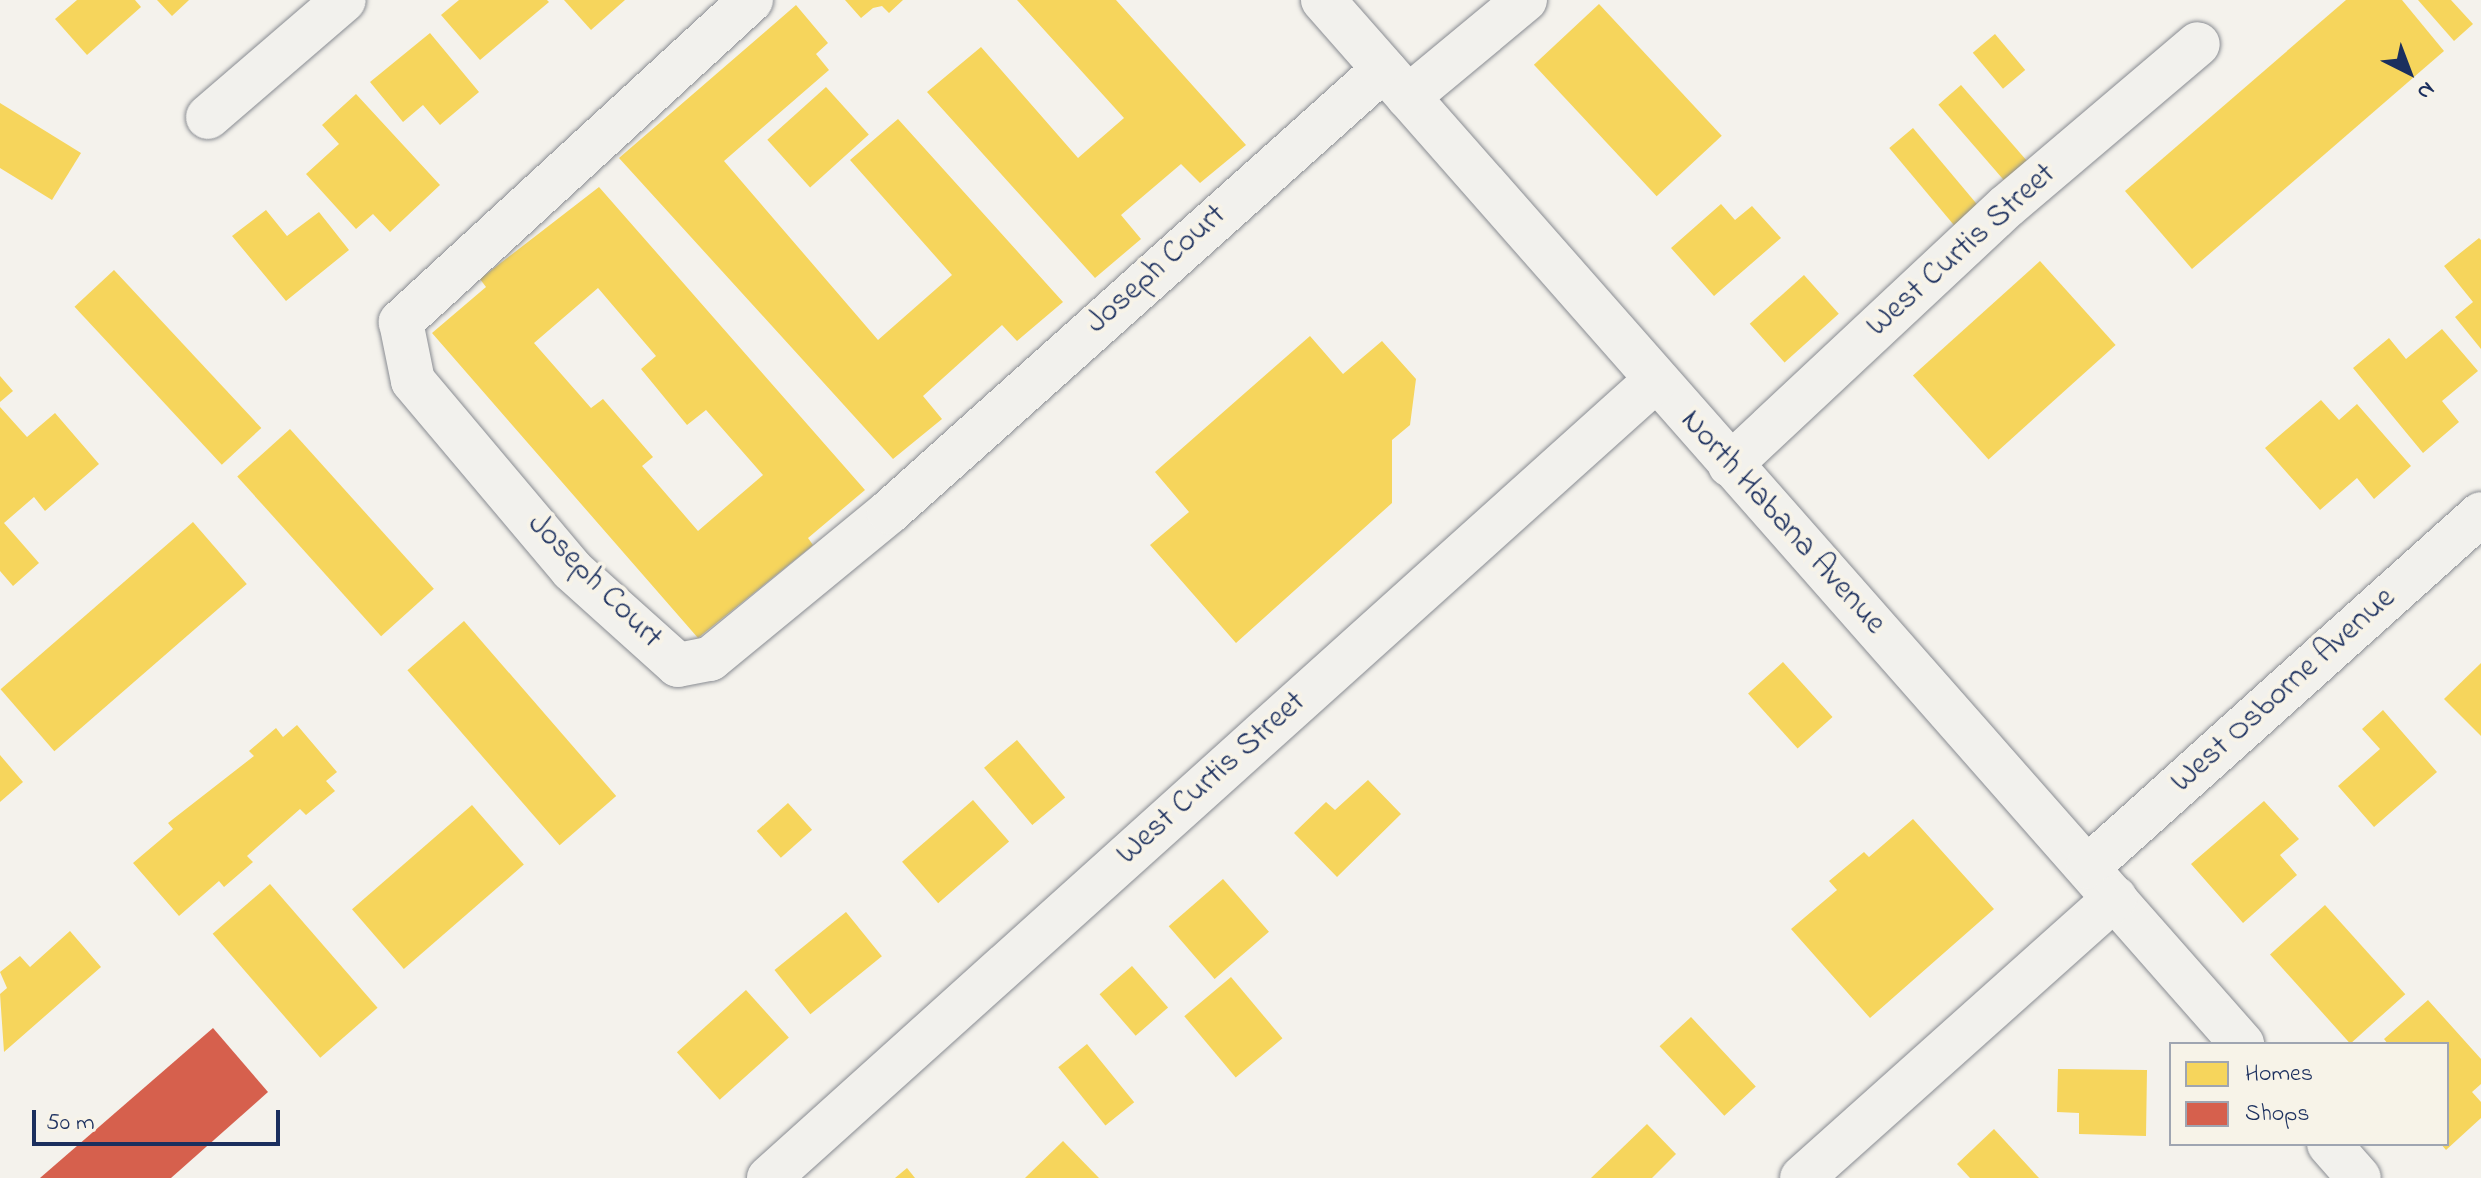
<!DOCTYPE html>
<style>
body{margin:0}
#map{position:relative;width:2481px;height:1178px;overflow:hidden;background:#f4f2ec;font-family:"Indie Flower",sans-serif}
div>[style]{position:absolute}
.homes>*{inset:0;background:#f6d55c;transform-origin:0 0}
.shops>*{inset:0;background:#d6604d}
.roads{filter:drop-shadow(0 0 2px #898c92) drop-shadow(0 0 2px #898c92)}
.minor>*{height:44px;margin:-22px;padding:0 22px;transform-origin:22px;border-radius:22px;background:#f2f1ed}
span{translate:-50% -50%;white-space:nowrap;text-align:center;line-height:1.15;-webkit-text-stroke:8px #f7f3e8;paint-order:stroke}
.street-label{font-size:32px;color:#1b2f5e}
.legend{position:absolute;left:2169px;top:1042px;width:280px;height:104px;box-sizing:border-box;background:#f7f3e8;border:2px solid #9fa5b1;margin:0;padding:10px 14px;list-style:none;font-size:24px;color:#1b2f5e}
.legend li{display:flex;align-items:center;gap:16px;height:40px}
.legend b{width:40px;border:2px solid #9fa5b1}
.north{position:absolute;left:2369px;top:32px;width:80px;height:80px;-webkit-text-stroke:6px #f7f3e8;paint-order:stroke;rotate:138deg;font-size:22px;font-weight:700;line-height:32px;text-align:center;color:#1b2f5e}
.north::after{content:'';display:block;margin:auto;width:28px;height:36px;background:#1b2f5e;clip-path:polygon(50% 0,100% 100%,50% 72%,0 100%)}
.scale{position:absolute;left:32px;top:1110px;width:248px;height:36px;box-sizing:border-box;border:4px solid #1b2f5e;border-top:0;padding-left:10px;font-size:24px;line-height:28px;white-space:nowrap;color:#1b2f5e;-webkit-text-stroke:6px #f7f3e8;paint-order:stroke}
</style>
<div id="map">
<div class="homes">
<div style="clip-path:polygon(77px 0,135px 0,141px 7px,87px 55px,55px 19px)"></div>
<div style="clip-path:polygon(157px 0,189px 0,172px 16px)"></div>
<div style="clip-path:polygon(459px 0,547px 0,549px 2px,480px 60px,441px 15px)"></div>
<div style="clip-path:polygon(564px 0,625px 0,591px 30px)"></div>
<div style="clip-path:polygon(845px 0,903px 0,889px 13px,882px 6px,873px 8px,861px 18px)"></div>
<div style="clip-path:polygon(1017px 0,1116px 0,1246px 145px,1200px 183px,1181px 164px,1121px 215px,1141px 239px,1095px 278px,927px 92px,981px 47px,1078px 158px,1124px 118px)"></div>
<div style="clip-path:polygon(2346px 0,2402px 0,2444px 51px,2192px 269px,2125px 191px)"></div>
<div style="clip-path:polygon(2418px 0,2451px 0,2473px 24px,2454px 41px)"></div>
<div style="left:1599px;top:4px;width:180px;height:89px;rotate:47deg"></div>
<div style="clip-path:polygon(796px 5px,828px 43px,816px 54px,829px 70px,724px 161px,878px 340px,952px 275px,850px 160px,898px 119px,1063px 302px,1017px 341px,1002px 325px,923px 396px,942px 419px,893px 459px,619px 158px)"></div>
<div style="clip-path:polygon(430px 33px,479px 92px,440px 125px,423px 105px,403px 122px,370px 82px)"></div>
<div style="left:1995px;top:34px;width:47px;height:29px;rotate:50deg"></div>
<div style="left:1961px;top:85px;width:100px;height:30px;rotate:49deg"></div>
<div style="left:826px;top:87px;width:64px;height:79px;rotate:48deg"></div>
<div style="clip-path:polygon(356px 94px,440px 185px,390px 232px,373px 214px,356px 229px,306px 174px,339px 144px,322px 125px)"></div>
<div style="clip-path:polygon(0 103px,81px 153px,52px 200px,0 168px)"></div>
<div style="left:1913px;top:128px;width:109px;height:31px;rotate:50deg"></div>
<div style="clip-path:polygon(evenodd,599px 187px,865px 490px,808px 538px,813px 545px,698px 638px,432px 333px,486px 287px,480px 279px,599px 187px,598px 288px,656px 356px,641px 369px,687px 425px,706px 410px,763px 475px,698px 531px,642px 466px,653px 457px,603px 399px,591px 408px,534px 343px,598px 288px)"></div>
<div style="clip-path:polygon(1721px 204px,1735px 220px,1752px 206px,1781px 238px,1714px 296px,1671px 248px)"></div>
<div style="clip-path:polygon(266px 210px,287px 236px,319px 212px,349px 250px,286px 301px,232px 236px)"></div>
<div style="clip-path:polygon(2479px 238px,2481px 240px,2481px 349px,2455px 317px,2473px 302px,2444px 266px)"></div>
<div style="left:2040px;top:261px;width:113px;height:171px;rotate:48deg"></div>
<div style="left:114px;top:270px;width:216px;height:54px;rotate:47deg"></div>
<div style="left:1804px;top:275px;width:52px;height:73px;rotate:48deg"></div>
<div style="clip-path:polygon(2442px 329px,2478px 371px,2442px 401px,2459px 422px,2423px 453px,2353px 368px,2389px 338px,2406px 359px)"></div>
<div style="clip-path:polygon(1310px 336px,1343px 374px,1382px 341px,1416px 379px,1410px 425px,1392px 440px,1392px 503px,1236px 643px,1150px 545px,1189px 512px,1155px 472px)"></div>
<div style="clip-path:polygon(0 376px,13px 391px,0 402px)"></div>
<div style="clip-path:polygon(2321px 400px,2339px 420px,2357px 404px,2411px 466px,2374px 499px,2357px 478px,2320px 510px,2265px 448px)"></div>
<div style="clip-path:polygon(0 407px,27px 437px,55px 413px,99px 464px,45px 511px,34px 497px,4px 523px,39px 563px,13px 586px,0 571px)"></div>
<div style="left:290px;top:429px;width:215px;height:71px;rotate:48deg"></div>
<div style="left:193px;top:522px;width:82px;height:255px;rotate:49deg"></div>
<div style="left:464px;top:621px;width:232px;height:75px;rotate:49deg"></div>
<div style="left:1783px;top:662px;width:74px;height:47px;rotate:48deg"></div>
<div style="clip-path:polygon(2481px 663px,2481px 736px,2444px 699px)"></div>
<div style="clip-path:polygon(2383px 710px,2437px 772px,2374px 827px,2338px 786px,2380px 749px,2362px 729px)"></div>
<div style="clip-path:polygon(297px 725px,337px 772px,326px 781px,335px 791px,306px 815px,300px 809px,247px 856px,253px 862px,224px 887px,219px 881px,179px 916px,133px 863px,173px 829px,168px 823px,254px 756px,249px 751px,276px 728px,283px 737px)"></div>
<div style="left:1017px;top:740px;width:75px;height:43px;rotate:50deg"></div>
<div style="clip-path:polygon(0 755px,23px 782px,0 802px)"></div>
<div style="clip-path:polygon(1368px 780px,1401px 814px,1337px 877px,1294px 833px,1326px 802px,1335px 810px)"></div>
<div style="left:973px;top:800px;width:55px;height:94px;rotate:49deg"></div>
<div style="clip-path:polygon(2264px 801px,2299px 839px,2280px 855px,2297px 875px,2243px 923px,2191px 864px)"></div>
<div style="left:788px;top:803px;width:36px;height:42px;rotate:48deg"></div>
<div style="left:472px;top:805px;width:79px;height:159px;rotate:49deg"></div>
<div style="clip-path:polygon(1913px 819px,1994px 909px,1870px 1018px,1791px 929px,1837px 890px,1829px 881px,1864px 852px,1869px 857px)"></div>
<div style="left:1223px;top:879px;width:70px;height:72px;rotate:49deg"></div>
<div style="left:270px;top:884px;width:164px;height:76px;rotate:49deg"></div>
<div style="left:2325px;top:905px;width:120px;height:74px;rotate:48deg"></div>
<div style="left:846px;top:912px;width:57px;height:92px;rotate:51deg"></div>
<div style="clip-path:polygon(70px 931px,101px 967px,4px 1052px,0 994px,7px 988px,0 972px,20px 956px,30px 967px)"></div>
<div style="left:1132px;top:966px;width:55px;height:43px;rotate:49deg"></div>
<div style="left:1231px;top:977px;width:80px;height:61px;rotate:50deg"></div>
<div style="left:746px;top:990px;width:64px;height:93px;rotate:48deg"></div>
<div style="clip-path:polygon(2428px 1000px,2481px 1059px,2481px 1084px,2472px 1092px,2481px 1102px,2481px 1118px,2446px 1150px,2441px 1144px,2447px 1144px,2447px 1044px,2388px 1044px,2384px 1039px)"></div>
<div style="left:1691px;top:1017px;width:95px;height:43px;rotate:47deg"></div>
<div style="left:1087px;top:1044px;width:75px;height:37px;rotate:51deg"></div>
<div style="clip-path:polygon(2058px 1069px,2147px 1070px,2146px 1136px,2079px 1134px,2079px 1113px,2057px 1112px)"></div>
<div style="clip-path:polygon(1647px 1124px,1676px 1154px,1652px 1178px,1591px 1178px)"></div>
<div style="clip-path:polygon(1994px 1129px,2039px 1178px,1970px 1178px,1957px 1164px)"></div>
<div style="clip-path:polygon(1063px 1141px,1099px 1178px,1025px 1178px)"></div>
<div style="clip-path:polygon(907px 1168px,915px 1178px,895px 1178px)"></div>
</div>
<div class="shops">
<div style="clip-path:polygon(213px 1028px,268px 1092px,171px 1178px,40px 1178px)"></div>
</div>
<div class="roads">
<div class="minor">
<div style="left:751px;top:0;width:476px;rotate:137.4deg"></div>
<div style="left:401px;top:322px;width:60px;rotate:78.5deg"></div>
<div style="left:413px;top:381px;width:247px;rotate:49.9deg"></div>
<div style="left:572px;top:570px;width:142px;rotate:41.9deg"></div>
<div style="left:678px;top:665px;width:33px;rotate:-11deg"></div>
<div style="left:710px;top:659px;width:232px;rotate:-39.4deg"></div>
<div style="left:889px;top:512px;width:664px;rotate:-41.83deg"></div>
<div style="left:1323px;top:0;width:1391px;rotate:48.64deg"></div>
<div style="left:1408px;top:97px;width:152px;rotate:-39.7deg"></div>
<div style="left:208px;top:117px;width:179px;rotate:-40.7deg"></div>
<div style="left:1730px;top:465px;width:379px;rotate:-43.1deg"></div>
<div style="left:2007px;top:206px;width:250px;rotate:-40.3deg"></div>
<div style="left:2088px;top:867px;width:528px;rotate:-41.93deg"></div>
<div style="left:2329px;top:1144px;width:45px;rotate:48.6deg"></div>
<div style="left:769px;top:1178px;width:1193px;rotate:-41.98deg"></div>
<div style="left:1802px;top:1178px;width:420px;rotate:-41.8deg"></div>
</div>
</div>
<div class="street-label">
<span style="left:1962px;top:251px;rotate:-42deg">West Curtis Street</span>
<span style="left:1157px;top:270px;rotate:-42deg">Joseph Court</span>
<span style="left:1782px;top:523px;rotate:48deg">North Habana Avenue</span>
<span style="left:594px;top:582px;rotate:45deg">Joseph Court</span>
<span style="left:2284px;top:691px;rotate:-42deg">West Osborne Avenue</span>
<span style="left:1212px;top:779px;rotate:-42deg">West Curtis Street</span>
</div>
<ul class="legend">
<li><b style="height:22px;background:#f6d55c"></b>Homes</li>
<li><b style="height:22px;background:#d6604d"></b>Shops</li>
</ul>
<div class="north">N</div>
<div class="scale">50 m</div>
</div>
